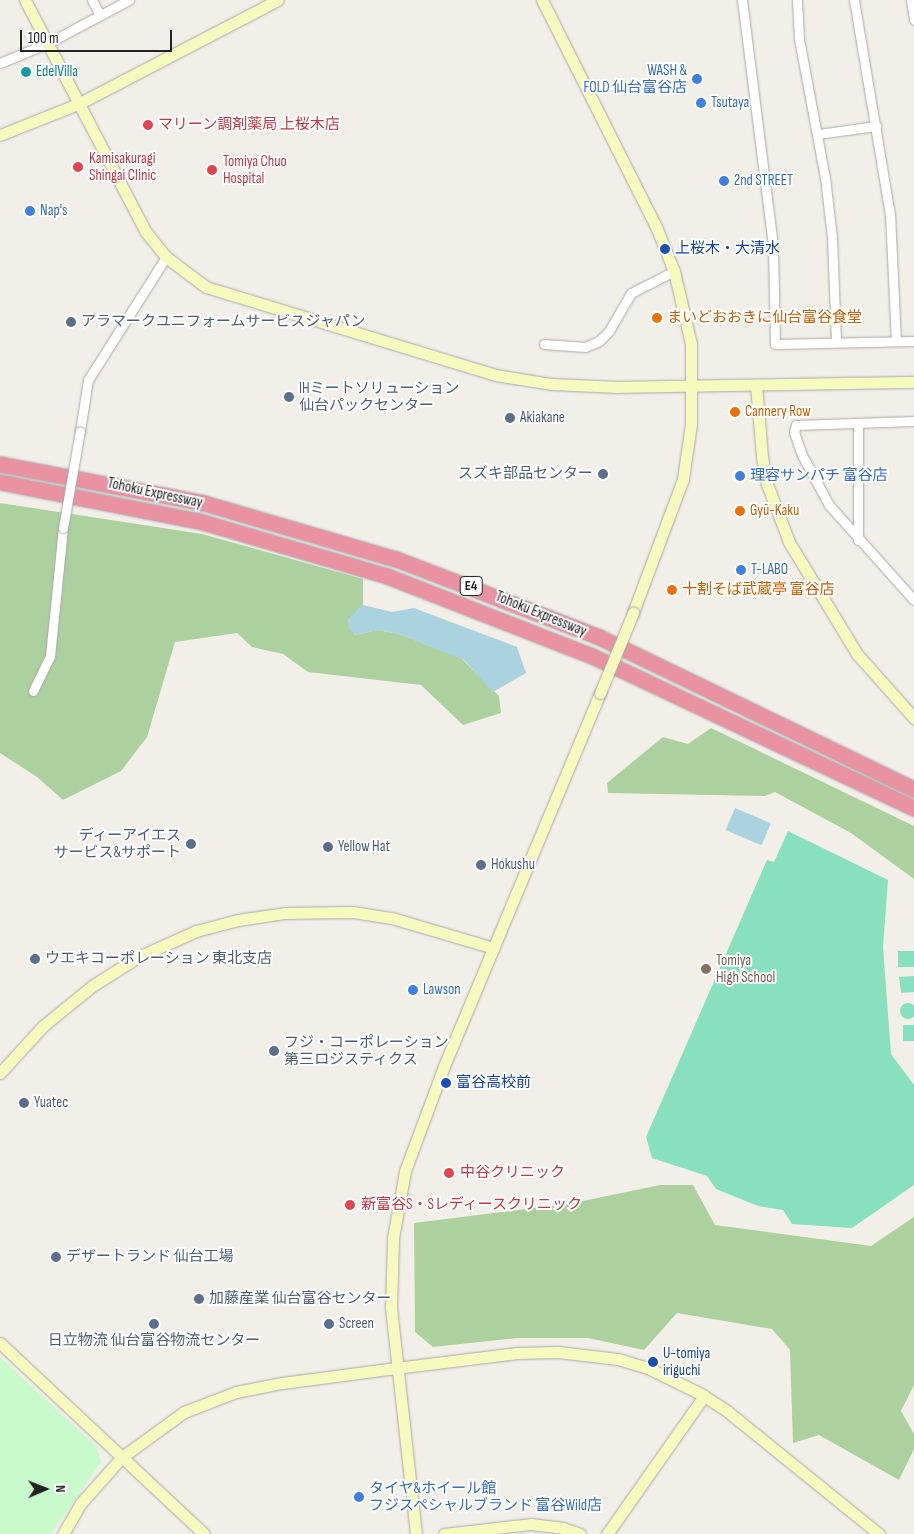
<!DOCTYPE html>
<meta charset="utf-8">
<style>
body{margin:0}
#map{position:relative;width:914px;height:1534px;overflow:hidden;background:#f2efe9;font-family:"Sofia Sans Condensed","Noto Sans JP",sans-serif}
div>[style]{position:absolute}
.forest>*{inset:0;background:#add19e}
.park>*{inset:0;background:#c8facc}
.pitch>*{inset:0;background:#88e0be;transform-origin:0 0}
.round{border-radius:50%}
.water>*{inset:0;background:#aad3df;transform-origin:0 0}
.roads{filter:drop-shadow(0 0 1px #a9a9a9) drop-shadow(0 0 1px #a9a9a9)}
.street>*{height:9px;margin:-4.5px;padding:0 4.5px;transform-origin:4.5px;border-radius:4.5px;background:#fff}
.secondary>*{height:11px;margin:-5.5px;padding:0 5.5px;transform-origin:5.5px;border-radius:5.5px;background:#f7fabf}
.highway>*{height:15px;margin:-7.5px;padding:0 7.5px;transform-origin:7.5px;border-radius:7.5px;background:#e892a2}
.bridges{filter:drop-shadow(0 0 1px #a9a9a9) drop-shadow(0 0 1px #a9a9a9)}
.street-bridge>*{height:9px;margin:-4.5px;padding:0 4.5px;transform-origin:4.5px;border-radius:4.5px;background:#fff}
.secondary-bridge>*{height:11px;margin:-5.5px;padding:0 5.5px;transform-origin:5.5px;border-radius:5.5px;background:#f7fabf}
.dots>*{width:14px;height:14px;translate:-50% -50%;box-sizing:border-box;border:2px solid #fff;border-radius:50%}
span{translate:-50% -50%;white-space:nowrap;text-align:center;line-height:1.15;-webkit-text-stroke:4px #fff;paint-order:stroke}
.shield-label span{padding:1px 4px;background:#fff;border:1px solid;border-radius:4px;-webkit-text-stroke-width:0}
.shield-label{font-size:14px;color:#222;font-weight:700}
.shop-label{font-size:15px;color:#366cbe}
.right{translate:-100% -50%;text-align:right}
.left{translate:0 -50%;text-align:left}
.culture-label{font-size:15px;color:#0d838f}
.health-label{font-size:15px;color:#be3a42}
.transit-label{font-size:15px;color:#164399}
.food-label{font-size:15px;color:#c56008}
.service-label{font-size:15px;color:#4e5e75}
.street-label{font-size:15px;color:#222}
.education-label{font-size:15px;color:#785e54}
.north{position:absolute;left:20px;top:1464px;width:50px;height:50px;-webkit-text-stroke:4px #fff;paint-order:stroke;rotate:89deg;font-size:14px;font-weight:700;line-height:20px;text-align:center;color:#222}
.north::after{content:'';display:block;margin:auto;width:18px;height:22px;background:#222;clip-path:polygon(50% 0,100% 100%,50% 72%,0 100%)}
.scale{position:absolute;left:20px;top:30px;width:152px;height:22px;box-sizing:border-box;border:2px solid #222;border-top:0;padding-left:6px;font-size:15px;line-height:18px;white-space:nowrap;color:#222;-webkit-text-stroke:4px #fff;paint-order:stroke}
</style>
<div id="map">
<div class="forest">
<div style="clip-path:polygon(0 503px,202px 534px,363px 579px,363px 605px,348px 620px,355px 635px,378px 630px,399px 634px,461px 658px,499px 696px,501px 713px,463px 725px,421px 685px,308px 672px,283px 654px,252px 647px,237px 633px,175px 642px,147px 737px,121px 771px,63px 800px,37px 777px,0 753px)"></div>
<div style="clip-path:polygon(711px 728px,914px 826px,914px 879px,851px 833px,775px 792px,765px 796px,608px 793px,607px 783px,663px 737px,688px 744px)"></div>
<div style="clip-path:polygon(660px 1185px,693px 1185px,715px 1225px,871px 1246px,914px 1217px,914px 1385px,901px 1411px,914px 1434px,914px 1449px,899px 1480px,819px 1435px,793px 1443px,790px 1350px,772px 1329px,677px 1313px,644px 1350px,588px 1338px,517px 1338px,433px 1347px,415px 1332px,414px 1223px,573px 1203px)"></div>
</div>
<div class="park">
<div style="clip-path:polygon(0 1357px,97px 1447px,101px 1462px,51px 1534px,0 1534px)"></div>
</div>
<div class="pitch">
<div style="clip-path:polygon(788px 831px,888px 880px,883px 947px,891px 1054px,914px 1085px,914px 1185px,852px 1228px,792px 1224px,783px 1210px,758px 1206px,716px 1189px,707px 1176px,652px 1158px,646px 1137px,767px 860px,774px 862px)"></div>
<div style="left:914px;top:951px;width:16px;height:16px;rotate:90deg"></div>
<div style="clip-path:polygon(914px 976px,914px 992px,901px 993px,899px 977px)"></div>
<div class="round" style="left:900px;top:1003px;width:16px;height:16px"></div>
<div style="left:914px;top:1025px;width:16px;height:11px;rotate:90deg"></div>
</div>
<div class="water">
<div style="clip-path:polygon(363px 605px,392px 612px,414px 608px,517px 647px,526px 673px,493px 692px,464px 660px,399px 634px,378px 630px,356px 635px,349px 629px,348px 619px)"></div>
<div style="left:735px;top:808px;width:39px;height:24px;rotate:23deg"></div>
</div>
<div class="roads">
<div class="street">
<div style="left:92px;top:0;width:17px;rotate:62deg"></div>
<div style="left:742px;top:0;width:249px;rotate:82.8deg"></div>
<div style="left:773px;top:247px;width:97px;rotate:88.8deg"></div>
<div style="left:775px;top:344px;width:139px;rotate:-1.2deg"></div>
<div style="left:797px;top:0;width:39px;rotate:87deg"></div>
<div style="left:799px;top:39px;width:141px;rotate:79.4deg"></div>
<div style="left:825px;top:178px;width:59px;rotate:83.2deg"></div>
<div style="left:832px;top:237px;width:105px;rotate:87.8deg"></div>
<div style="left:854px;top:0;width:217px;rotate:80.5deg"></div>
<div style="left:890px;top:214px;width:127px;rotate:87.3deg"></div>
<div style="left:911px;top:0;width:20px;rotate:81deg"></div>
<div style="left:0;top:63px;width:52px;rotate:-22.6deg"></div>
<div style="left:48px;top:43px;width:92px;rotate:-28deg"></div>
<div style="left:818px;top:134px;width:59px;rotate:-7.9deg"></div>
<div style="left:544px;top:344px;width:41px;rotate:4.2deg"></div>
<div style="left:585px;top:347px;width:15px;rotate:-23deg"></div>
<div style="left:599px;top:341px;width:14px;rotate:-45deg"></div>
<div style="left:609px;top:331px;width:44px;rotate:-59.9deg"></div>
<div style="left:631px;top:293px;width:48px;rotate:-27.1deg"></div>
<div style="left:914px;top:421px;width:118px;rotate:178.1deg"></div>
<div style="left:796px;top:425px;width:7px;rotate:106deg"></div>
<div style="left:794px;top:432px;width:24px;rotate:71deg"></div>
<div style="left:802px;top:455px;width:57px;rotate:61.6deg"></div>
<div style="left:829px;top:505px;width:127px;rotate:48.2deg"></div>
<div style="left:858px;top:423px;width:117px;rotate:90deg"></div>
<div style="left:80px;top:431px;width:52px;rotate:-81.1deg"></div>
<div style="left:88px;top:380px;width:146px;rotate:-57.6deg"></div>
<div style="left:33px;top:691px;width:39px;rotate:-64deg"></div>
<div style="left:50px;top:656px;width:129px;rotate:-84.2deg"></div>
</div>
<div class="secondary">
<div style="left:25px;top:0;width:260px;rotate:62.5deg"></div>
<div style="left:145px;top:231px;width:33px;rotate:51deg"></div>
<div style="left:166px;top:257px;width:50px;rotate:36.9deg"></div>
<div style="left:206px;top:287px;width:302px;rotate:16.9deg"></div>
<div style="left:495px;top:375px;width:58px;rotate:9deg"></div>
<div style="left:552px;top:384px;width:66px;rotate:2.6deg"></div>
<div style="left:618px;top:387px;width:296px;rotate:-1deg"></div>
<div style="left:542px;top:0;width:256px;rotate:63.3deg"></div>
<div style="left:657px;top:229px;width:45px;rotate:68deg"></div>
<div style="left:674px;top:271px;width:75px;rotate:76.9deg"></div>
<div style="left:691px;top:344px;width:80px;rotate:90deg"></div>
<div style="left:691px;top:424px;width:56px;rotate:98.3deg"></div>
<div style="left:683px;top:479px;width:143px;rotate:110.5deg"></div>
<div style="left:0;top:135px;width:84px;rotate:-21.7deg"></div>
<div style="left:78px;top:104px;width:225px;rotate:-27.5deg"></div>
<div style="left:756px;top:385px;width:72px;rotate:85.2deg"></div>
<div style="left:762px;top:457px;width:27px;rotate:80deg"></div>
<div style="left:767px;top:484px;width:62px;rotate:69.2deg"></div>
<div style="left:789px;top:542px;width:131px;rotate:58.7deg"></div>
<div style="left:857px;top:654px;width:86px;rotate:48.3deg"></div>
<div style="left:0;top:1073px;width:64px;rotate:-47.5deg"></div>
<div style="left:43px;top:1026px;width:63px;rotate:-39.2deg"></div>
<div style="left:92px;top:986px;width:54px;rotate:-32.2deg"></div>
<div style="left:138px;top:957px;width:64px;rotate:-24.1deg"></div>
<div style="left:196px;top:931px;width:43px;rotate:-14.7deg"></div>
<div style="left:238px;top:920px;width:48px;rotate:-8.5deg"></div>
<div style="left:285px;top:913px;width:68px;rotate:-0.8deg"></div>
<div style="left:353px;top:912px;width:39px;rotate:9deg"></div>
<div style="left:392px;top:918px;width:106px;rotate:16.4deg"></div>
<div style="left:0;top:1343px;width:279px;rotate:43.1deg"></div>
<div style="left:63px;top:1534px;width:36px;rotate:-60deg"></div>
<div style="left:81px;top:1503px;width:62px;rotate:-48.3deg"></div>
<div style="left:122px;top:1457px;width:77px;rotate:-36deg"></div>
<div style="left:184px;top:1412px;width:56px;rotate:-21deg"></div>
<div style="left:236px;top:1392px;width:47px;rotate:-11.1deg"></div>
<div style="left:282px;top:1383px;width:115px;rotate:-7.5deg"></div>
<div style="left:396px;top:1368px;width:122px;rotate:-7.1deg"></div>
<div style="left:517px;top:1353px;width:41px;rotate:-1.4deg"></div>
<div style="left:558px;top:1352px;width:60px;rotate:6.7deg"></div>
<div style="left:618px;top:1359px;width:31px;rotate:17deg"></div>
<div style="left:648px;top:1368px;width:59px;rotate:26.1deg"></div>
<div style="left:701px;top:1394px;width:31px;rotate:33deg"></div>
<div style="left:727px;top:1411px;width:196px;rotate:39deg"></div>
<div style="left:416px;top:1534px;width:228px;rotate:-96.3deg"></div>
<div style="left:391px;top:1307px;width:69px;rotate:-88.3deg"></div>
<div style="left:393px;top:1238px;width:68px;rotate:-79.8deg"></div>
<div style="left:405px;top:1171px;width:112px;rotate:-69.6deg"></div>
<div style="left:444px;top:1066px;width:404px;rotate:-67.3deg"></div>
<div style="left:444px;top:1534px;width:88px;rotate:-6.6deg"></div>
<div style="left:531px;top:1524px;width:32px;rotate:7deg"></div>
<div style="left:563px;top:1528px;width:18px;rotate:19deg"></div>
<div style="left:607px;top:1534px;width:169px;rotate:-54.9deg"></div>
</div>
<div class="highway">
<div style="left:0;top:464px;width:208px;rotate:10.8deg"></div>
<div style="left:204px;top:503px;width:200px;rotate:16.3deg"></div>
<div style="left:396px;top:559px;width:217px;rotate:21deg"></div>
<div style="left:599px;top:637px;width:350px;rotate:25.8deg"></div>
<div style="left:0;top:482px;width:203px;rotate:11.1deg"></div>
<div style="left:199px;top:521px;width:196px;rotate:16.3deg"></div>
<div style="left:387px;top:576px;width:218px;rotate:21.3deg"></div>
<div style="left:590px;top:655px;width:358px;rotate:25.3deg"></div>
</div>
</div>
<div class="bridges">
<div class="street-bridge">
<div style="left:63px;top:528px;width:98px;rotate:-80.1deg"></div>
</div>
<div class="secondary-bridge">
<div style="left:600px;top:693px;width:87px;rotate:-67.6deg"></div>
</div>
</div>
<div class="dots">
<div style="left:26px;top:72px;background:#0f9aa8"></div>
<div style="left:697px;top:79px;background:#3f7fe0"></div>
<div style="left:701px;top:103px;background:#3f7fe0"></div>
<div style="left:148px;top:125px;background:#e0444e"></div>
<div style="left:78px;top:167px;background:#e0444e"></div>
<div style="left:212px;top:170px;background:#e0444e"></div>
<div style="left:724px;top:181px;background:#3f7fe0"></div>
<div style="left:30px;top:211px;background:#3f7fe0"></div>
<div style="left:665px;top:249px;background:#1a4fb4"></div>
<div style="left:657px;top:318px;background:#e8710a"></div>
<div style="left:71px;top:322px;background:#5c6f8a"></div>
<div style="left:289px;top:397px;background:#5c6f8a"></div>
<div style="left:735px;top:412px;background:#e8710a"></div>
<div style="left:510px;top:418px;background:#5c6f8a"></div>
<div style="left:603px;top:474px;background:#5c6f8a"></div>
<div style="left:740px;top:476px;background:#3f7fe0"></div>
<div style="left:740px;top:511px;background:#e8710a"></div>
<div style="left:741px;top:570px;background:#3f7fe0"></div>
<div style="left:672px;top:590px;background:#e8710a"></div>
<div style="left:191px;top:844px;background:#5c6f8a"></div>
<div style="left:328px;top:847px;background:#5c6f8a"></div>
<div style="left:481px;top:865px;background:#5c6f8a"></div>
<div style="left:35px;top:959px;background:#5c6f8a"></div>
<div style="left:706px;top:969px;background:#8d6e63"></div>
<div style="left:413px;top:990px;background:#3f7fe0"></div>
<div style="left:274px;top:1051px;background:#5c6f8a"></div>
<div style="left:446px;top:1083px;background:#1a4fb4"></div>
<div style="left:24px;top:1103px;background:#5c6f8a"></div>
<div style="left:449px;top:1173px;background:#e0444e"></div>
<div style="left:350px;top:1205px;background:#e0444e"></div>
<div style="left:56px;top:1257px;background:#5c6f8a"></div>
<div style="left:199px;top:1299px;background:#5c6f8a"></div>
<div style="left:154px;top:1324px;background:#5c6f8a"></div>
<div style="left:329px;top:1324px;background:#5c6f8a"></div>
<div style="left:653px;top:1362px;background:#1a4fb4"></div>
<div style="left:359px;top:1497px;background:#3f7fe0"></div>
</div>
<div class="shield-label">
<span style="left:471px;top:586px">E4</span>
</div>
<div class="shop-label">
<span class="right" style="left:687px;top:79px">WASH &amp;<br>FOLD 仙台富谷店</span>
<span class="left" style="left:711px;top:103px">Tsutaya</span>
<span class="left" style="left:734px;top:181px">2nd STREET</span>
<span class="left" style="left:40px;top:211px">Nap's</span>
<span class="left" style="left:750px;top:476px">理容サンパチ 富谷店</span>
<span class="left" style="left:751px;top:570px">T-LABO</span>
<span class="left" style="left:423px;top:990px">Lawson</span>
<span class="left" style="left:369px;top:1497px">タイヤ&amp;ホイール館<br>フジスペシャルブランド 富谷Wild店</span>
</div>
<div class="culture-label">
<span class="left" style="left:36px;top:72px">EdelVilla</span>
</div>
<div class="health-label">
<span class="left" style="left:158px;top:125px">マリーン調剤薬局 上桜木店</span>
<span class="left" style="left:89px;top:167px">Kamisakuragi<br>Shingai Clinic</span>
<span class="left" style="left:223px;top:170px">Tomiya Chuo<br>Hospital</span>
<span class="left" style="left:460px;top:1173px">中谷クリニック</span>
<span class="left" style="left:361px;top:1205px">新富谷S・Sレディースクリニック</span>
</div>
<div class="transit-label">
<span class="left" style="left:675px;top:249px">上桜木・大清水</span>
<span class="left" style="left:456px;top:1083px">富谷高校前</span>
<span class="left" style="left:663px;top:1362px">U-tomiya<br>iriguchi</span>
</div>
<div class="food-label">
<span class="left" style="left:667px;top:318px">まいどおおきに仙台富谷食堂</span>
<span class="left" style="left:745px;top:412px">Cannery Row</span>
<span class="left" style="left:750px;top:511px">Gyū-Kaku</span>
<span class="left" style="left:682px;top:590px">十割そば武蔵亭 富谷店</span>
</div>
<div class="service-label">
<span class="left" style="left:81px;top:322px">アラマークユニフォームサービスジャパン</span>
<span class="left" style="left:299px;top:397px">IHミートソリューション<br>仙台パックセンター</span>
<span class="left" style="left:520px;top:418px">Akiakane</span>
<span class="right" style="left:593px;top:474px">スズキ部品センター</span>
<span class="right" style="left:181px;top:844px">ディーアイエス<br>サービス&amp;サポート</span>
<span class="left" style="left:338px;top:847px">Yellow Hat</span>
<span class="left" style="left:491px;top:865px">Hokushu</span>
<span class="left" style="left:45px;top:959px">ウエキコーポレーション 東北支店</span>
<span class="left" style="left:284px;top:1051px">フジ・コーポレーション<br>第三ロジスティクス</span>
<span class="left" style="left:34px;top:1103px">Yuatec</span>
<span class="left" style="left:66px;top:1257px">デザートランド 仙台工場</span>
<span class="left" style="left:209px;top:1299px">加藤産業 仙台富谷センター</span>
<span class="left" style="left:339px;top:1324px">Screen</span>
<span style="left:154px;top:1341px">日立物流 仙台富谷物流センター</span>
</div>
<div class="street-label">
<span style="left:155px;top:493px;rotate:12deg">Tohoku Expressway</span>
<span style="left:541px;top:614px;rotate:22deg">Tohoku Expressway</span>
</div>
<div class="education-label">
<span class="left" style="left:716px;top:969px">Tomiya<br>High School</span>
</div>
<div class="north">N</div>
<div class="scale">100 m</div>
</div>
